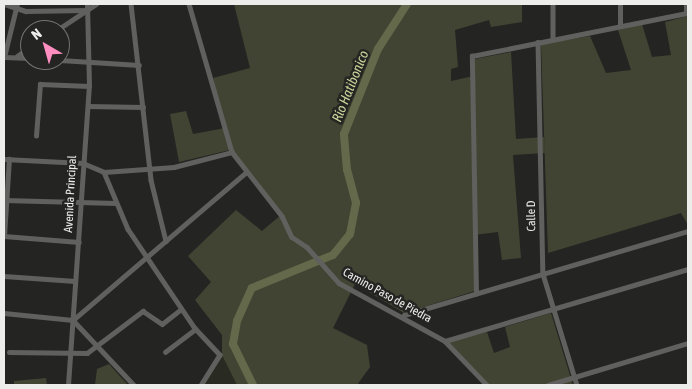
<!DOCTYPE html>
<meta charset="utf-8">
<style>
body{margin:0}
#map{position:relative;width:692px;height:389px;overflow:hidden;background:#242422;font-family:"Asap Condensed",sans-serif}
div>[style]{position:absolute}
.built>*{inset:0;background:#292b23}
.green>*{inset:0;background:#414432}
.river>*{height:8px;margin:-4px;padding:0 4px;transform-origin:4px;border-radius:4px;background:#63694a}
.street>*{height:4.5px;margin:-2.25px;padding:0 2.25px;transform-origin:2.25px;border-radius:2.25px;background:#60615e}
span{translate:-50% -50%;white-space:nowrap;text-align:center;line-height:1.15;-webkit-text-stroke:5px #242422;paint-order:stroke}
.street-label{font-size:12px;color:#ededec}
.water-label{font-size:14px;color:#c9d49a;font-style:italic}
.frame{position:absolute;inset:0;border:5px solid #ededec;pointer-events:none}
.north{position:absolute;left:20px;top:20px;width:50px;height:50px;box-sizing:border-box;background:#242422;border:1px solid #747473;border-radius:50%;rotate:322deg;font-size:14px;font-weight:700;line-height:20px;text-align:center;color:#ededec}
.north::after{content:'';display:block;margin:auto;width:18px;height:22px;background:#fd8ebf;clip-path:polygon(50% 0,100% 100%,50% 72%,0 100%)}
</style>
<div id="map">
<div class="built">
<div style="clip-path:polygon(222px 355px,237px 385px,202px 385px)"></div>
</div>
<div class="green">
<div style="clip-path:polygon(234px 4px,522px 4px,522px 22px,491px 27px,489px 20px,455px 30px,458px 67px,451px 69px,451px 81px,474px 76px,475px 59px,511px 52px,516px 139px,544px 137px,545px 153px,513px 155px,521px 258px,502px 260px,498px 232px,474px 235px,478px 290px,404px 313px,355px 284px,333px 328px,367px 345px,370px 367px,357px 385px,237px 385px,222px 355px,222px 335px,195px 300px,211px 282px,188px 256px,236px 210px,262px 231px,282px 214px,230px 150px,179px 162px,170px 114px,186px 111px,193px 134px,225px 128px,213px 78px,250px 68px)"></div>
<div style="clip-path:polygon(688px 16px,688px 225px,681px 213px,548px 253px,541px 44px,590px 36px,606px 73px,631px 70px,618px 30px,642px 24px,652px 57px,671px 55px,665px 22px)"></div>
<div style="clip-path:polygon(551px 313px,573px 385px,483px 385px,446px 342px,487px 332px,494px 353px,510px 347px,505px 327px)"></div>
<div style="clip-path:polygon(109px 364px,128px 385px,95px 385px,97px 369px)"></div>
<div style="clip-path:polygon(46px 378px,47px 385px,14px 385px,14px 381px)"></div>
</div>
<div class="river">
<div style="left:253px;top:385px;width:46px;rotate:-116deg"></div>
<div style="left:233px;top:344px;width:23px;rotate:-80deg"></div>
<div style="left:237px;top:321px;width:36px;rotate:-66deg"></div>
<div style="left:252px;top:288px;width:87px;rotate:-22.2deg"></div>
<div style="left:333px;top:255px;width:27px;rotate:-51deg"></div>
<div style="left:350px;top:234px;width:32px;rotate:-79deg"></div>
<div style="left:356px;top:203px;width:34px;rotate:-105deg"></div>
<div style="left:347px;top:170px;width:36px;rotate:-95deg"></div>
<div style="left:344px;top:134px;width:92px;rotate:-68.2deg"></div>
<div style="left:378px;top:49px;width:54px;rotate:-57.2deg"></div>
</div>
<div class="street">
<div style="left:4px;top:4px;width:23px;rotate:18deg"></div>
<div style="left:26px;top:11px;width:61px;rotate:-0.9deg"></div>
<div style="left:131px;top:4px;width:177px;rotate:83.5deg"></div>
<div style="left:151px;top:180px;width:63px;rotate:76.2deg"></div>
<div style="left:189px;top:4px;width:154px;rotate:73.8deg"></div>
<div style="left:232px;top:152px;width:81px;rotate:52deg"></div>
<div style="left:282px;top:216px;width:23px;rotate:65deg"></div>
<div style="left:292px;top:237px;width:18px;rotate:34deg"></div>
<div style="left:307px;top:247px;width:48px;rotate:48.4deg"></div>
<div style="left:339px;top:283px;width:121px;rotate:28.7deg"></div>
<div style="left:445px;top:341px;width:61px;rotate:46.3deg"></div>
<div style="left:553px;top:4px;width:35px;rotate:90deg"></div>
<div style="left:686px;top:13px;width:9px;rotate:-90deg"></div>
<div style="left:620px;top:25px;width:21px;rotate:-90deg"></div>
<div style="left:57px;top:30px;width:47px;rotate:-33.7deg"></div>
<div style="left:538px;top:42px;width:232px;rotate:88.8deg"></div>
<div style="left:543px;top:274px;width:116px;rotate:73deg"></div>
<div style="left:17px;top:56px;width:16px;rotate:-35deg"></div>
<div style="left:4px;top:57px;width:55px;rotate:-76.2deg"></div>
<div style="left:4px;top:57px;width:26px;rotate:2deg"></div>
<div style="left:60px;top:60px;width:79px;rotate:3.6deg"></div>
<div style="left:88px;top:106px;width:55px;rotate:1deg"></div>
<div style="left:36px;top:136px;width:52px;rotate:-85.6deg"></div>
<div style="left:40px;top:84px;width:49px;rotate:2.3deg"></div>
<div style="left:4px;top:159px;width:79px;rotate:2.9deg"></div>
<div style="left:83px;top:163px;width:23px;rotate:23deg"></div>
<div style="left:104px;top:172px;width:70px;rotate:-4.1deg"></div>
<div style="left:174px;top:167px;width:60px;rotate:-14.5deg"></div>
<div style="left:104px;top:172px;width:62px;rotate:67.2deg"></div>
<div style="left:128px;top:229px;width:118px;rotate:56deg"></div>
<div style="left:194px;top:327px;width:38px;rotate:47deg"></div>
<div style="left:220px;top:355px;width:36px;rotate:122deg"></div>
<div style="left:4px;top:200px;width:112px;rotate:1.5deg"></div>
<div style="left:4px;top:236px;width:77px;rotate:-86.3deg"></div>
<div style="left:4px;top:236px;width:75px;rotate:4.6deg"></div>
<div style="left:4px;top:276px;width:71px;rotate:4deg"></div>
<div style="left:476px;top:294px;width:238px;rotate:-91deg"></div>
<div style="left:472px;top:56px;width:220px;rotate:-11.3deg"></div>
<div style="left:4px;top:313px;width:69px;rotate:5.8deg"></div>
<div style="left:404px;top:315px;width:296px;rotate:-16.5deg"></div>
<div style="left:73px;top:320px;width:228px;rotate:-40.5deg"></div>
<div style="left:73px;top:320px;width:89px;rotate:46.8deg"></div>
<div style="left:445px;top:341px;width:253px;rotate:-16.5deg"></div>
<div style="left:9px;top:352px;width:78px;rotate:0.7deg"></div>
<div style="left:87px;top:353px;width:70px;rotate:-36.9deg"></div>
<div style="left:143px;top:311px;width:23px;rotate:34deg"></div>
<div style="left:162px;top:324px;width:24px;rotate:-38deg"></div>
<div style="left:165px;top:352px;width:38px;rotate:-37deg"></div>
<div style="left:68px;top:385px;width:300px;rotate:-86deg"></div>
<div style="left:89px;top:86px;width:82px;rotate:-91.4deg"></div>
<div style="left:548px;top:385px;width:146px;rotate:-16.7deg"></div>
</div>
<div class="street-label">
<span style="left:71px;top:194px;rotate:-87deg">Avenida Principal</span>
<span style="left:532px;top:216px;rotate:-91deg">Calle D</span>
<span style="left:387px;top:296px;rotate:29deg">Camino Paso de Piedra</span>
</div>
<div class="water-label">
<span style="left:350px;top:86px;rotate:-68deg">Río Hatibonico</span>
</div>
<div class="frame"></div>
<div class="north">N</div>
</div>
